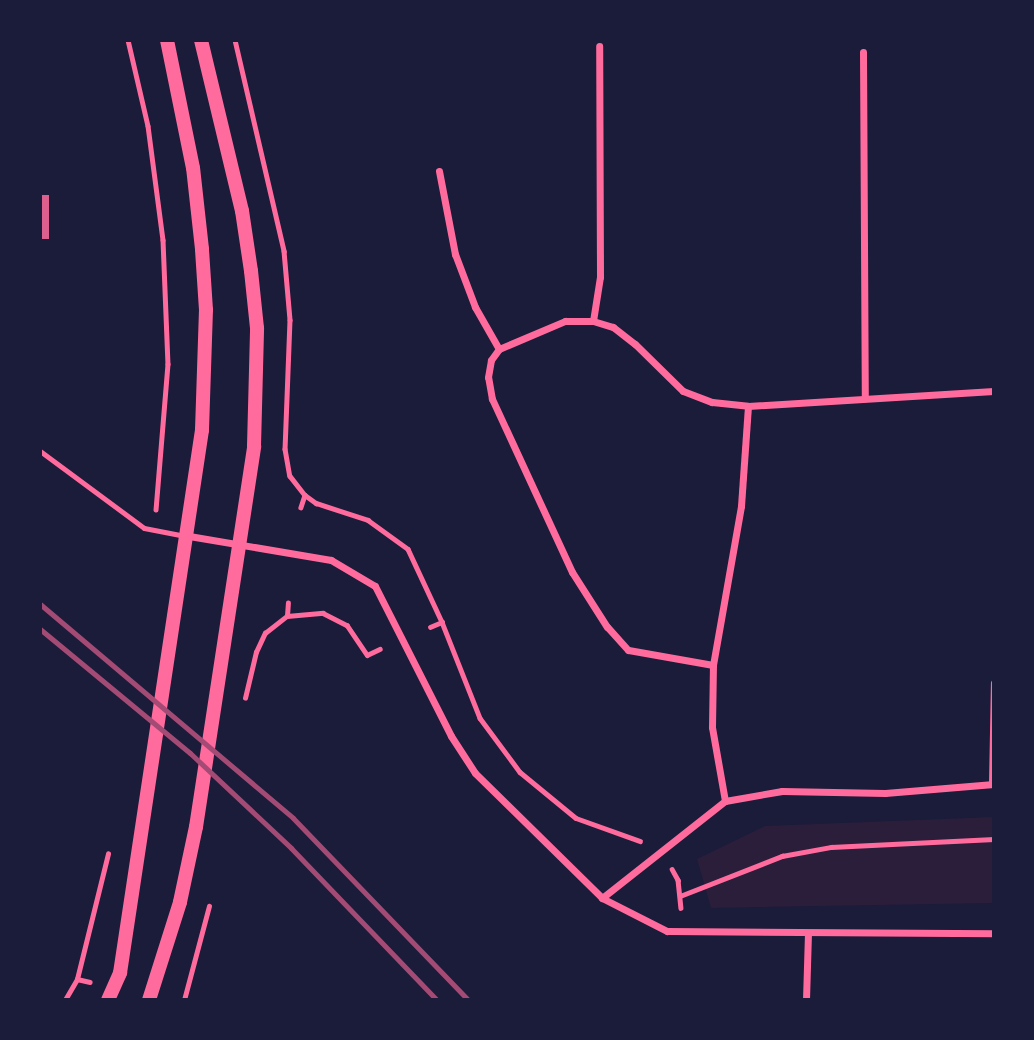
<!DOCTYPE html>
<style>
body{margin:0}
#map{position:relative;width:1034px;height:1040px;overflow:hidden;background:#1b1b3a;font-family:"Roboto Serif",serif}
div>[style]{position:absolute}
.green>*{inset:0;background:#2a1e3b}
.building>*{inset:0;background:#dd5f8e;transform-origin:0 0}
.path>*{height:4.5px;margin:-2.25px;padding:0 2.25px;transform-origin:2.25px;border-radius:2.25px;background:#ff6b9d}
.service>*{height:5px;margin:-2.5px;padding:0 2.5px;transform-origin:2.5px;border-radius:2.5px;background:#ff6b9d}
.minor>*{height:7px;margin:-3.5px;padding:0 3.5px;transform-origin:3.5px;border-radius:3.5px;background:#ff6b9d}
.secondary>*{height:14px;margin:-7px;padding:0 7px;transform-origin:7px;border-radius:7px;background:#ff6b9d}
.rail>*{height:5px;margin:-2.5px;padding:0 2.5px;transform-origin:2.5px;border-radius:2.5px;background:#a44b75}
span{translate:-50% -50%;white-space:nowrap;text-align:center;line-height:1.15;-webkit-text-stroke:5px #1b1b3a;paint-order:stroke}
.frame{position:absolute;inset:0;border:42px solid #1b1b3a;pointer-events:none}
</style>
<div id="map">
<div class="green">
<div style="clip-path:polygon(994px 817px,994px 903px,711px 908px,697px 859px,765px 826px)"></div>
</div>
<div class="building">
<div style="left:40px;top:195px;width:9px;height:44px"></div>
</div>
<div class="path">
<div style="left:128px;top:40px;width:88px;rotate:76.9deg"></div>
<div style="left:148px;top:126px;width:115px;rotate:82.5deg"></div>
<div style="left:163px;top:240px;width:124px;rotate:87.7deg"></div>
<div style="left:168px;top:364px;width:146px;rotate:94.7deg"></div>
<div style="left:235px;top:40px;width:217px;rotate:76.9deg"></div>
<div style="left:284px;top:251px;width:69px;rotate:85deg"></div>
<div style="left:290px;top:320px;width:129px;rotate:92.2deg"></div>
<div style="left:285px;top:449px;width:27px;rotate:80deg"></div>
<div style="left:290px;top:476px;width:24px;rotate:52deg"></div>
<div style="left:305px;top:495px;width:13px;rotate:108deg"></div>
<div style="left:305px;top:495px;width:14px;rotate:36deg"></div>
<div style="left:316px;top:503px;width:55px;rotate:18.1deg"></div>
<div style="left:368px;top:520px;width:49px;rotate:35.9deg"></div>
<div style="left:408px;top:549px;width:81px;rotate:65deg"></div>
<div style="left:287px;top:616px;width:36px;rotate:-5deg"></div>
<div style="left:323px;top:613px;width:27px;rotate:27deg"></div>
<div style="left:347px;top:625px;width:36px;rotate:56deg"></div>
<div style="left:367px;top:655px;width:14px;rotate:-25deg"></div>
<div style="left:430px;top:627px;width:13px;rotate:-23deg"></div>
<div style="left:442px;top:622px;width:103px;rotate:68.4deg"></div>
<div style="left:480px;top:718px;width:67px;rotate:53.5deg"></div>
<div style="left:520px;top:772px;width:72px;rotate:39.4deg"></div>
<div style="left:576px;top:818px;width:68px;rotate:19.8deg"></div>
<div style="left:245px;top:698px;width:47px;rotate:-76.6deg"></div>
<div style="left:256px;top:652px;width:21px;rotate:-65deg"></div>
<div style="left:265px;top:633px;width:28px;rotate:-38deg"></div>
<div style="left:287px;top:616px;width:13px;rotate:-86deg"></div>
<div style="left:672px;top:869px;width:13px;rotate:61deg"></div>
<div style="left:678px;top:880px;width:28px;rotate:84deg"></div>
<div style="left:680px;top:896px;width:110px;rotate:-21.4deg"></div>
<div style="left:782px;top:856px;width:50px;rotate:-10.4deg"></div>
<div style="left:831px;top:847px;width:163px;rotate:-2.8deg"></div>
<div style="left:77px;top:979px;width:129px;rotate:-76.1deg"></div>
<div style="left:65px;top:1000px;width:24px;rotate:-60deg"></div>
<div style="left:77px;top:979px;width:13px;rotate:13deg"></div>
<div style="left:184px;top:1000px;width:97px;rotate:-75.1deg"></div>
</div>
<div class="service">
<div style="left:40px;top:451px;width:129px;rotate:36.5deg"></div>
<div style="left:144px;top:528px;width:42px;rotate:11deg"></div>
</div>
<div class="minor">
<div style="left:863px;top:52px;width:346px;rotate:89.7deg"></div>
<div style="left:439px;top:171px;width:85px;rotate:79.1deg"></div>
<div style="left:455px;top:254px;width:57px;rotate:69.3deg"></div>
<div style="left:475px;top:307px;width:48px;rotate:60.3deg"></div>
<div style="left:593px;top:321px;width:45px;rotate:-81deg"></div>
<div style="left:600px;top:277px;width:231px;rotate:-90.2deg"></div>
<div style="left:189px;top:536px;width:144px;rotate:9.6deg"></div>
<div style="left:331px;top:560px;width:51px;rotate:30.6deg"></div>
<div style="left:375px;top:586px;width:168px;rotate:63.1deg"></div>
<div style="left:451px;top:736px;width:44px;rotate:57deg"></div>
<div style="left:475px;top:773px;width:178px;rotate:44.5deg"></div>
<div style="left:602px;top:898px;width:73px;rotate:26.9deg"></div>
<div style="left:667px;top:931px;width:327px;rotate:0.4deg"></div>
<div style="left:713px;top:665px;width:86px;rotate:-170deg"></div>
<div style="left:628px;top:650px;width:31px;rotate:-132deg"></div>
<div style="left:607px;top:627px;width:65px;rotate:-122.5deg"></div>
<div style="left:572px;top:572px;width:191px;rotate:-114.8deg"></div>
<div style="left:492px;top:399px;width:22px;rotate:-100deg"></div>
<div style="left:488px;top:377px;width:17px;rotate:-80deg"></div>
<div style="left:491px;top:360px;width:14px;rotate:-54deg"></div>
<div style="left:499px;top:349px;width:72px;rotate:-23deg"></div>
<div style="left:565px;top:321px;width:28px"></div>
<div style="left:593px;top:321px;width:21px;rotate:17deg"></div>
<div style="left:613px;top:327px;width:28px;rotate:38deg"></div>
<div style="left:635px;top:344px;width:67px;rotate:44.4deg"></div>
<div style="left:683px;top:391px;width:31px;rotate:21deg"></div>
<div style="left:712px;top:402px;width:36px;rotate:6deg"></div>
<div style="left:748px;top:406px;width:246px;rotate:-3.5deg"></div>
<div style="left:992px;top:783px;width:100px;rotate:-88.9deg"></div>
<div style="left:725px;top:801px;width:75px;rotate:-100deg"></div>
<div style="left:712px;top:727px;width:62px;rotate:-89.1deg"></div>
<div style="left:713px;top:665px;width:161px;rotate:-80deg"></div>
<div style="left:741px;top:506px;width:100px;rotate:-86deg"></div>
<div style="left:602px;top:898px;width:157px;rotate:-38.3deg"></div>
<div style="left:725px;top:801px;width:58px;rotate:-10deg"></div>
<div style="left:782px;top:791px;width:103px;rotate:1.1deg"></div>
<div style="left:885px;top:793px;width:109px;rotate:-4.7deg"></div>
<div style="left:806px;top:1000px;width:67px;rotate:-88.3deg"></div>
</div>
<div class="secondary">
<div style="left:108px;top:1000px;width:30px;rotate:-66deg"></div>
<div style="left:120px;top:973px;width:549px;rotate:-81.41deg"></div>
<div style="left:202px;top:430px;width:120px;rotate:-88.1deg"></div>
<div style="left:206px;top:310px;width:61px;rotate:-93.8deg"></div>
<div style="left:202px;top:249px;width:81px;rotate:-96.3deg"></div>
<div style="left:193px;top:168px;width:131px;rotate:-101.5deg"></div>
<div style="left:149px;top:1000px;width:103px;rotate:-72.4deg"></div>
<div style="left:180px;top:902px;width:77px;rotate:-78deg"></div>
<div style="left:196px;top:827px;width:385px;rotate:-81.3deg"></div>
<div style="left:254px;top:446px;width:118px;rotate:-88.5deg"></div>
<div style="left:257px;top:328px;width:57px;rotate:-96deg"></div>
<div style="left:251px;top:271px;width:61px;rotate:-98.5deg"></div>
<div style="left:242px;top:211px;width:176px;rotate:-103.5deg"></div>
</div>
<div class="rail">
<div style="left:40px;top:604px;width:331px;rotate:40.2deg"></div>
<div style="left:293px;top:818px;width:252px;rotate:46.1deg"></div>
<div style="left:40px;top:629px;width:195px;rotate:39.6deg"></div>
<div style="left:190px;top:753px;width:139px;rotate:43.2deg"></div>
<div style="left:291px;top:848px;width:211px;rotate:46.2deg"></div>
</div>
<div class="frame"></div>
</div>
